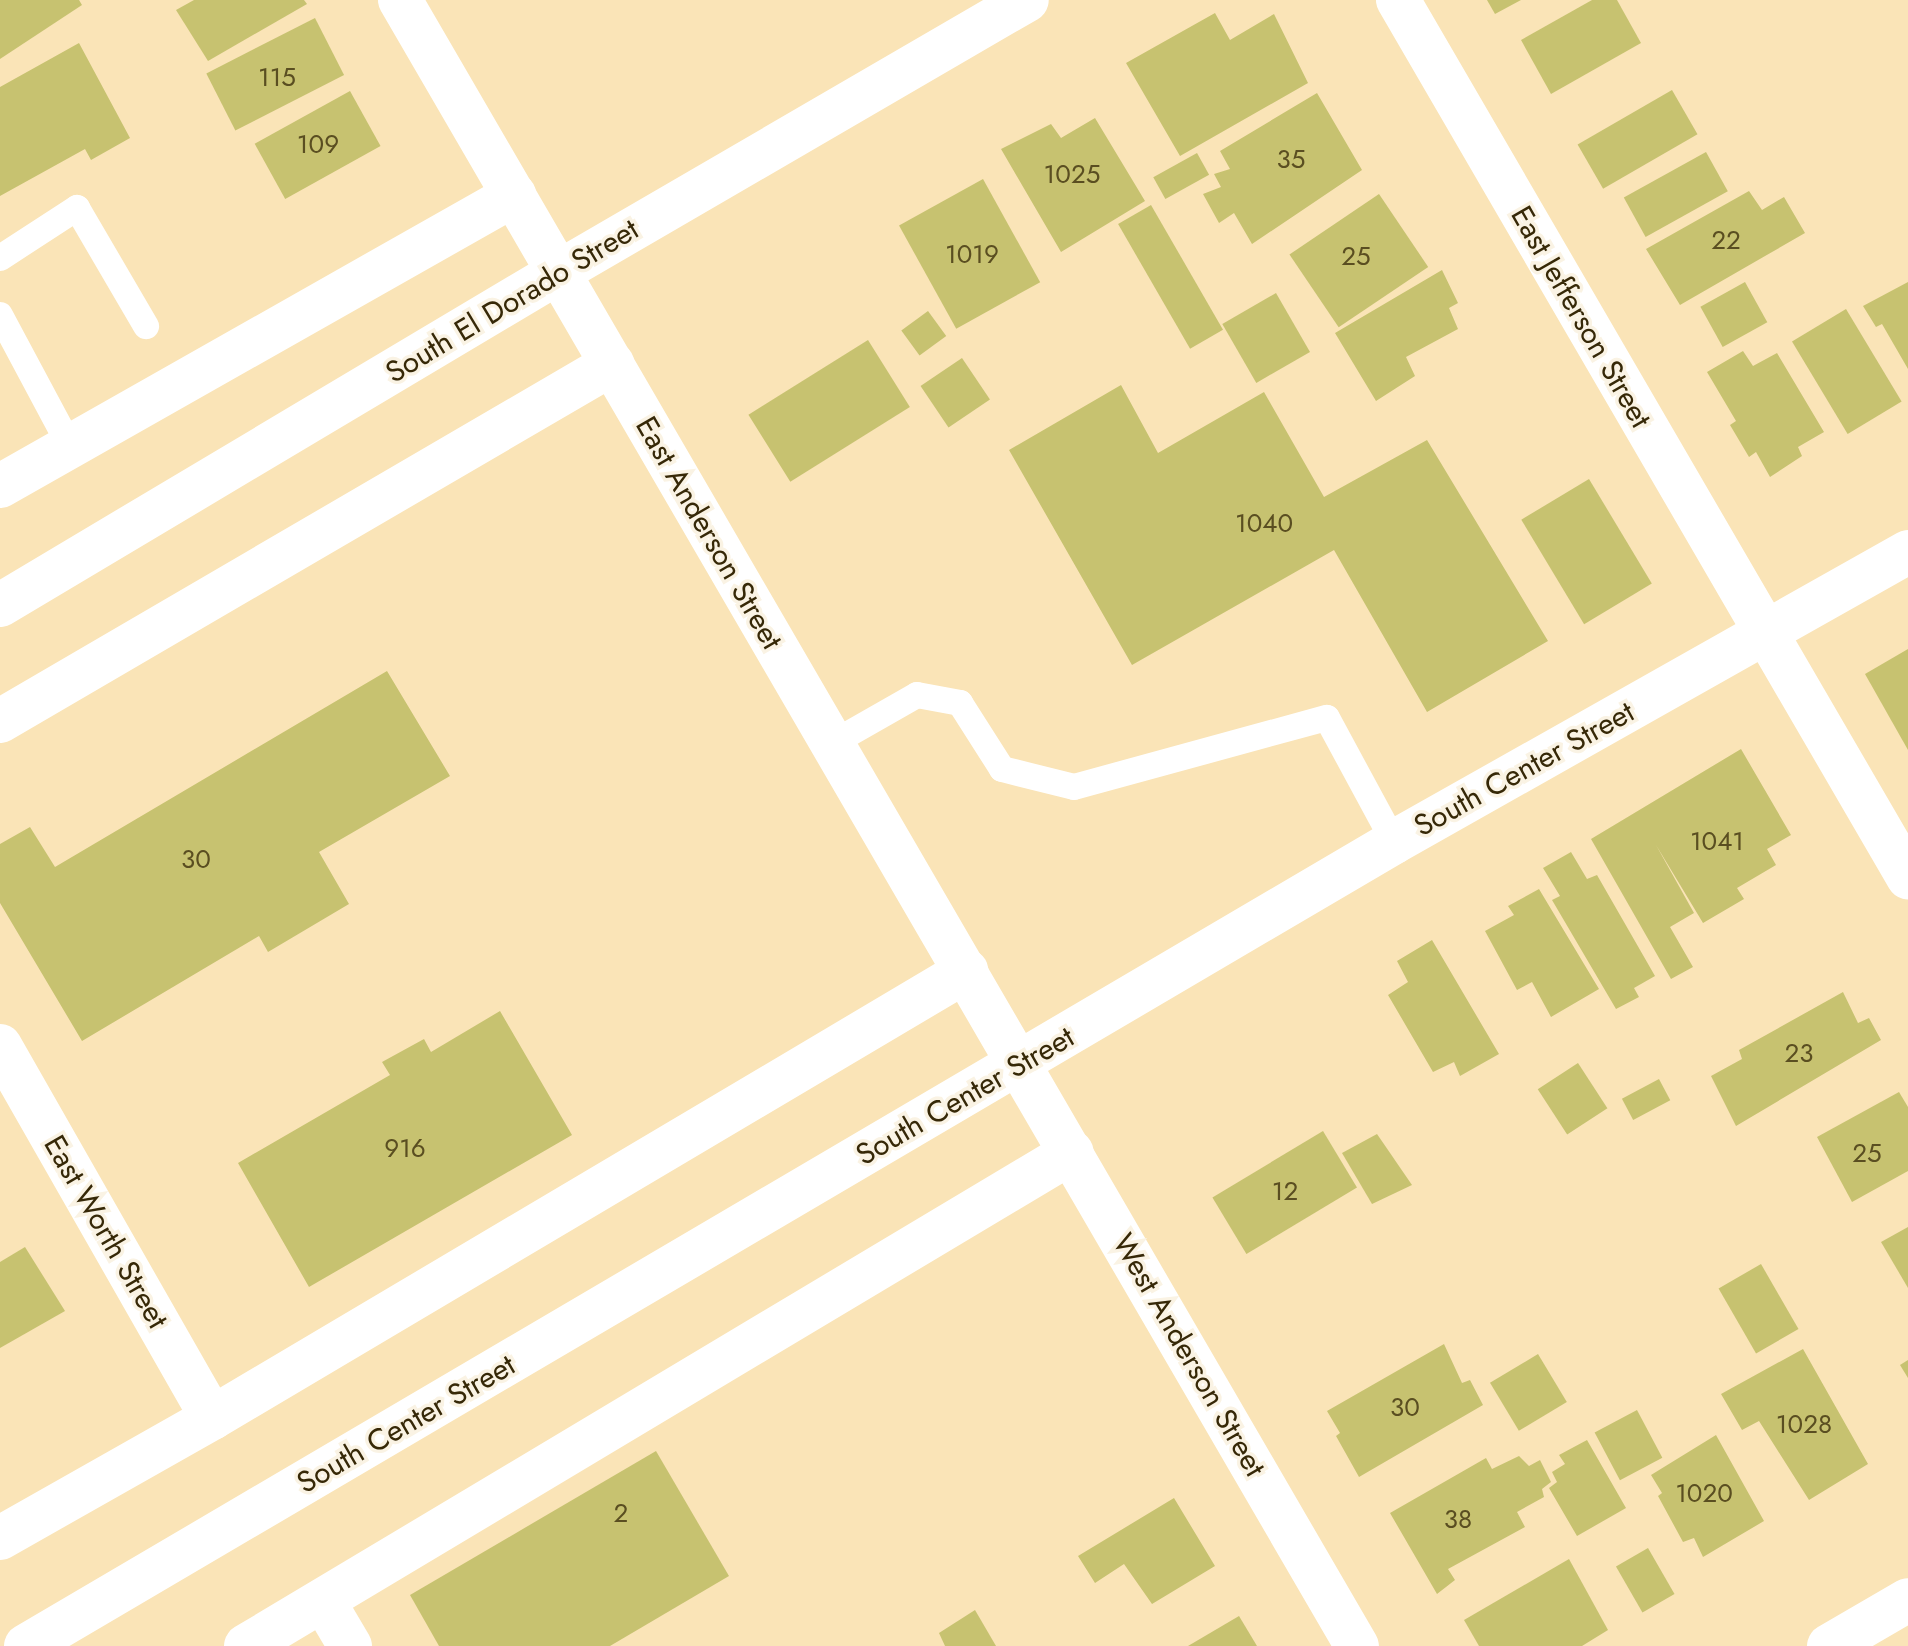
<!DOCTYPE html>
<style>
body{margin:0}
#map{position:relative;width:1908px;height:1646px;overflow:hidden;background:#fae4b7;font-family:Jost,sans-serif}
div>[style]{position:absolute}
.building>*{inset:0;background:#c7c270;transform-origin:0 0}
.service>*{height:26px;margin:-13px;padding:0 13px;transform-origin:13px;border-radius:13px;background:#fff}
.minor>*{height:44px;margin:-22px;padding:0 22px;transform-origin:22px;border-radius:22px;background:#fff}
.secondary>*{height:44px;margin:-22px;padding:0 22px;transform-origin:22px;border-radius:22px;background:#fff}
span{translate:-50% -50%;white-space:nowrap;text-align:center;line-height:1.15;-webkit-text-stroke:7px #faf3e4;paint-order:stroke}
.number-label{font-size:26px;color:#5a4e21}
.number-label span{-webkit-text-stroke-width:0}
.street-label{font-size:30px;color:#362807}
</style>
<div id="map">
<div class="building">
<div style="clip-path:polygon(0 0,79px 0,82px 5px,0 59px)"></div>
<div style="clip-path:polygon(194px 0,304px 0,307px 4px,208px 61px,176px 10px)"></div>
<div style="clip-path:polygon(1487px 0,1521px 0,1495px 14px)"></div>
<div style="clip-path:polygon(1592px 0,1617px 0,1641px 43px,1551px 94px,1521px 40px)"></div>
<div style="clip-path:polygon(1215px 13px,1230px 40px,1274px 14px,1308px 83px,1180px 156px,1126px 63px)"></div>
<div style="left:315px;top:18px;width:64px;height:122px;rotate:63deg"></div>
<div style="clip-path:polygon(79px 43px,130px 138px,91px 160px,85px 149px,0 196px,0 87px)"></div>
<div style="left:1672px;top:90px;width:51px;height:109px;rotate:60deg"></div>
<div style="left:350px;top:91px;width:63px;height:109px;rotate:61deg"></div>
<div style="clip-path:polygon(1317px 93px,1362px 170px,1252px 244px,1234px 213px,1219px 223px,1203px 194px,1221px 187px,1214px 174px,1230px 169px,1220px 151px)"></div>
<div style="clip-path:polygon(1095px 118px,1145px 201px,1061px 252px,1001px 149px,1051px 124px,1061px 138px)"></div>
<div style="left:1706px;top:152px;width:45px;height:94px;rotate:61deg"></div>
<div style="left:1197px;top:153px;width:25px;height:50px;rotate:61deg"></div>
<div style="left:983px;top:179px;width:118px;height:96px;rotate:61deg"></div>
<div style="clip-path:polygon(1749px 191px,1762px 210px,1784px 197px,1805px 233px,1680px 305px,1646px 249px)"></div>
<div style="left:1379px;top:194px;width:88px;height:108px;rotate:56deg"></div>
<div style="left:1151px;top:205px;width:144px;height:38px;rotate:60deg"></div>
<div style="clip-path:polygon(1442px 270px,1458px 303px,1449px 308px,1458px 329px,1406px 357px,1415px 376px,1376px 401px,1335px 333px)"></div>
<div style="left:1745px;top:282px;width:46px;height:51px;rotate:61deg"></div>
<div style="clip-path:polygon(1908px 282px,1908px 369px,1882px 324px,1876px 327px,1863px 306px)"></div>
<div style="left:1276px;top:293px;width:68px;height:62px;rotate:60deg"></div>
<div style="left:1846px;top:309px;width:108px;height:63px;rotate:59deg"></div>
<div style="left:928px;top:311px;width:31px;height:33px;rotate:54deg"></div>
<div style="left:868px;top:340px;width:79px;height:141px;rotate:58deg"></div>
<div style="clip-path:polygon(1743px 351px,1753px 366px,1777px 353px,1824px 432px,1798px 447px,1802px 456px,1770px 477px,1756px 452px,1749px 457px,1730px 425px,1736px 421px,1707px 372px)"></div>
<div style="left:962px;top:358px;width:50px;height:50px;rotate:56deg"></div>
<div style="clip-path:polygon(1121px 385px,1158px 453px,1264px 392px,1324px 497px,1427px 440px,1548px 641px,1427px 712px,1334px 550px,1132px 665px,1009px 450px)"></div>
<div style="left:1589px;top:479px;width:122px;height:79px;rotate:59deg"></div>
<div style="clip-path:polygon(1908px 649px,1908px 750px,1865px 674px)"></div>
<div style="clip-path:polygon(387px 671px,450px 776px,319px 852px,349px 904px,268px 952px,259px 936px,82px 1041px,0 903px,0 844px,30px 827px,55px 867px)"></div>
<div style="clip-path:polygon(1741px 749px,1791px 835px,1767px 849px,1776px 865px,1737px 888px,1744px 899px,1703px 923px,1656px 845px,1694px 913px,1670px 927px,1693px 967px,1671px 979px,1591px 839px)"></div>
<div style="clip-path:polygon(1571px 852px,1587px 879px,1597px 875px,1655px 976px,1634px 988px,1639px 997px,1616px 1009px,1552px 900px,1560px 896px,1543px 868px)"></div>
<div style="clip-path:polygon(1539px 889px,1599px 989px,1551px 1017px,1532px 982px,1517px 990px,1485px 931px,1514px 915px,1508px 906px)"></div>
<div style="clip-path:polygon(1432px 940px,1499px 1054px,1460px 1076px,1454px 1062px,1433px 1072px,1388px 995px,1408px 982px,1397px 961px)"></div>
<div style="clip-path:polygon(1843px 992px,1858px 1023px,1869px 1018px,1881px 1040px,1736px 1126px,1711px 1076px,1742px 1059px,1739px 1050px)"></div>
<div style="clip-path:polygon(500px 1011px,572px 1135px,309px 1287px,238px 1163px,390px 1075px,382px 1062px,424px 1039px,431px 1052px)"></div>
<div style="left:1578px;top:1063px;width:54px;height:48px;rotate:57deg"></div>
<div style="left:1659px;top:1079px;width:24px;height:42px;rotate:62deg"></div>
<div style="clip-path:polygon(1899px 1092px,1908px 1107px,1908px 1171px,1852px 1202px,1817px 1137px)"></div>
<div style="left:1323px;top:1131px;width:66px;height:129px;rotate:59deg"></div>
<div style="clip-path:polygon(1377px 1134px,1412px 1185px,1372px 1204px,1342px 1153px)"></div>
<div style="clip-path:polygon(1908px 1227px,1908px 1288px,1881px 1242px)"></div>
<div style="clip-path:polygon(25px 1247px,65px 1311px,0 1348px,0 1262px)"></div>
<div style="left:1761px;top:1264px;width:75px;height:49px;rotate:60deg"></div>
<div style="clip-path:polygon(1444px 1344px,1462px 1383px,1470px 1380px,1483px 1405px,1359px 1477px,1336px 1436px,1340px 1433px,1327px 1411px)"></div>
<div style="clip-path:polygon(1803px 1349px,1868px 1464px,1809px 1500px,1759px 1421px,1742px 1430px,1721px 1394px)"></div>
<div style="left:1538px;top:1354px;width:56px;height:56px;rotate:59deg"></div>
<div style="clip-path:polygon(1908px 1360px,1908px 1378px,1900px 1365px)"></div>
<div style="left:1637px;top:1410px;width:54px;height:48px;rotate:62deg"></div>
<div style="clip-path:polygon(1716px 1435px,1764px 1521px,1703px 1557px,1694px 1538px,1683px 1542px,1658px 1496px,1662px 1493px,1651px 1475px)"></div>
<div style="clip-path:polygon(1587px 1440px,1626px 1508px,1577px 1536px,1549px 1488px,1557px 1482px,1552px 1472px,1565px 1464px,1559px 1455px)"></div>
<div style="clip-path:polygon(656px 1451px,729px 1576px,610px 1646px,439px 1646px,410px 1595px)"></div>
<div style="clip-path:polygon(1519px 1456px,1529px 1466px,1540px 1460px,1551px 1482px,1542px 1489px,1544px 1497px,1517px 1512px,1525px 1527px,1448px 1569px,1455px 1580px,1437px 1594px,1390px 1513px,1486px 1458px,1492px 1469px)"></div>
<div style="clip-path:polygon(1174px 1498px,1215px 1566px,1152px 1604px,1124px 1564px,1095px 1583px,1078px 1556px)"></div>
<div style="left:1648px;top:1548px;width:53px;height:37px;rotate:60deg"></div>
<div style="clip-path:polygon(1569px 1559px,1608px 1630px,1582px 1646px,1479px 1646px,1464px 1620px)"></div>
<div style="clip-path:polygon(975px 1610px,996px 1646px,945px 1646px,939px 1633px)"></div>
<div style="clip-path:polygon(1239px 1616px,1257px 1646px,1188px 1646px)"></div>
</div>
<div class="service">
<div style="left:0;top:258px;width:92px;rotate:-33deg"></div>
<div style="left:77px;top:208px;width:137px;rotate:59.7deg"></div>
<div style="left:0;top:315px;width:149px;rotate:61.9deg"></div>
<div style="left:831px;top:744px;width:99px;rotate:-29.7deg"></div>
<div style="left:917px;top:695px;width:44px;rotate:10.5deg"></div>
<div style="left:960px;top:703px;width:78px;rotate:57.5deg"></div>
<div style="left:1002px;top:769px;width:74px;rotate:14deg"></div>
<div style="left:1074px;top:787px;width:262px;rotate:-15.3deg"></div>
<div style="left:1327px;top:718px;width:141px;rotate:61.6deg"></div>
</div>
<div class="minor">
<div style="left:400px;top:0;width:1904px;rotate:59.83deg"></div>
<div style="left:1398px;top:0;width:1015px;rotate:59.82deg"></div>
<div style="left:0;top:486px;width:591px;rotate:-29.52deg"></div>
<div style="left:0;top:721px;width:709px;rotate:-30.26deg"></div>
<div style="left:0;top:1046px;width:428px;rotate:60.3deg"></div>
<div style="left:0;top:1538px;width:244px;rotate:-29.5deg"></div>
<div style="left:212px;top:1418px;width:877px;rotate:-30.66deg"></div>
<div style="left:324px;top:1602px;width:51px;rotate:59.4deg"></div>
<div style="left:246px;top:1646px;width:962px;rotate:-30.88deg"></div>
<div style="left:1829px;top:1646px;width:91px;rotate:-30.2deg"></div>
</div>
<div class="secondary">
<div style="left:0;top:605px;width:651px;rotate:-30.78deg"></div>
<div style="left:559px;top:272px;width:541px;rotate:-30.17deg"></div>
<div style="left:26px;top:1646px;width:1587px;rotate:-30.44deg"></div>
<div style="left:1394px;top:842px;width:590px;rotate:-29.43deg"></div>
</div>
<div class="number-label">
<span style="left:277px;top:78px">115</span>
<span style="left:318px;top:145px">109</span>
<span style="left:1291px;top:160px">35</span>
<span style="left:1072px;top:175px">1025</span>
<span style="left:1726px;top:241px">22</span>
<span style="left:972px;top:255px">1019</span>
<span style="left:1356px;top:257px">25</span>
<span style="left:1264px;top:524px">1040</span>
<span style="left:1717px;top:842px">1041</span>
<span style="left:196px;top:860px">30</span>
<span style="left:1799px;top:1054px">23</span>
<span style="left:405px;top:1149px">916</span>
<span style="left:1867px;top:1154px">25</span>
<span style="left:1285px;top:1192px">12</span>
<span style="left:1405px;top:1408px">30</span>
<span style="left:1804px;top:1425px">1028</span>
<span style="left:1704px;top:1494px">1020</span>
<span style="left:621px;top:1514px">2</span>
<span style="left:1458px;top:1520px">38</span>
</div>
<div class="street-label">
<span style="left:512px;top:301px;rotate:-31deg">South El Dorado Street</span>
<span style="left:1581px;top:317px;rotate:60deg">East Jefferson Street</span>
<span style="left:709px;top:533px;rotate:60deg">East Anderson Street</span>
<span style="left:1524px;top:769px;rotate:-29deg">South Center Street</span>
<span style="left:965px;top:1096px;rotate:-30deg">South Center Street</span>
<span style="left:106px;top:1232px;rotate:60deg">East Worth Street</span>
<span style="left:1189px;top:1355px;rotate:60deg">West Anderson Street</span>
<span style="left:406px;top:1424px;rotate:-30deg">South Center Street</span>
</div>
</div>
